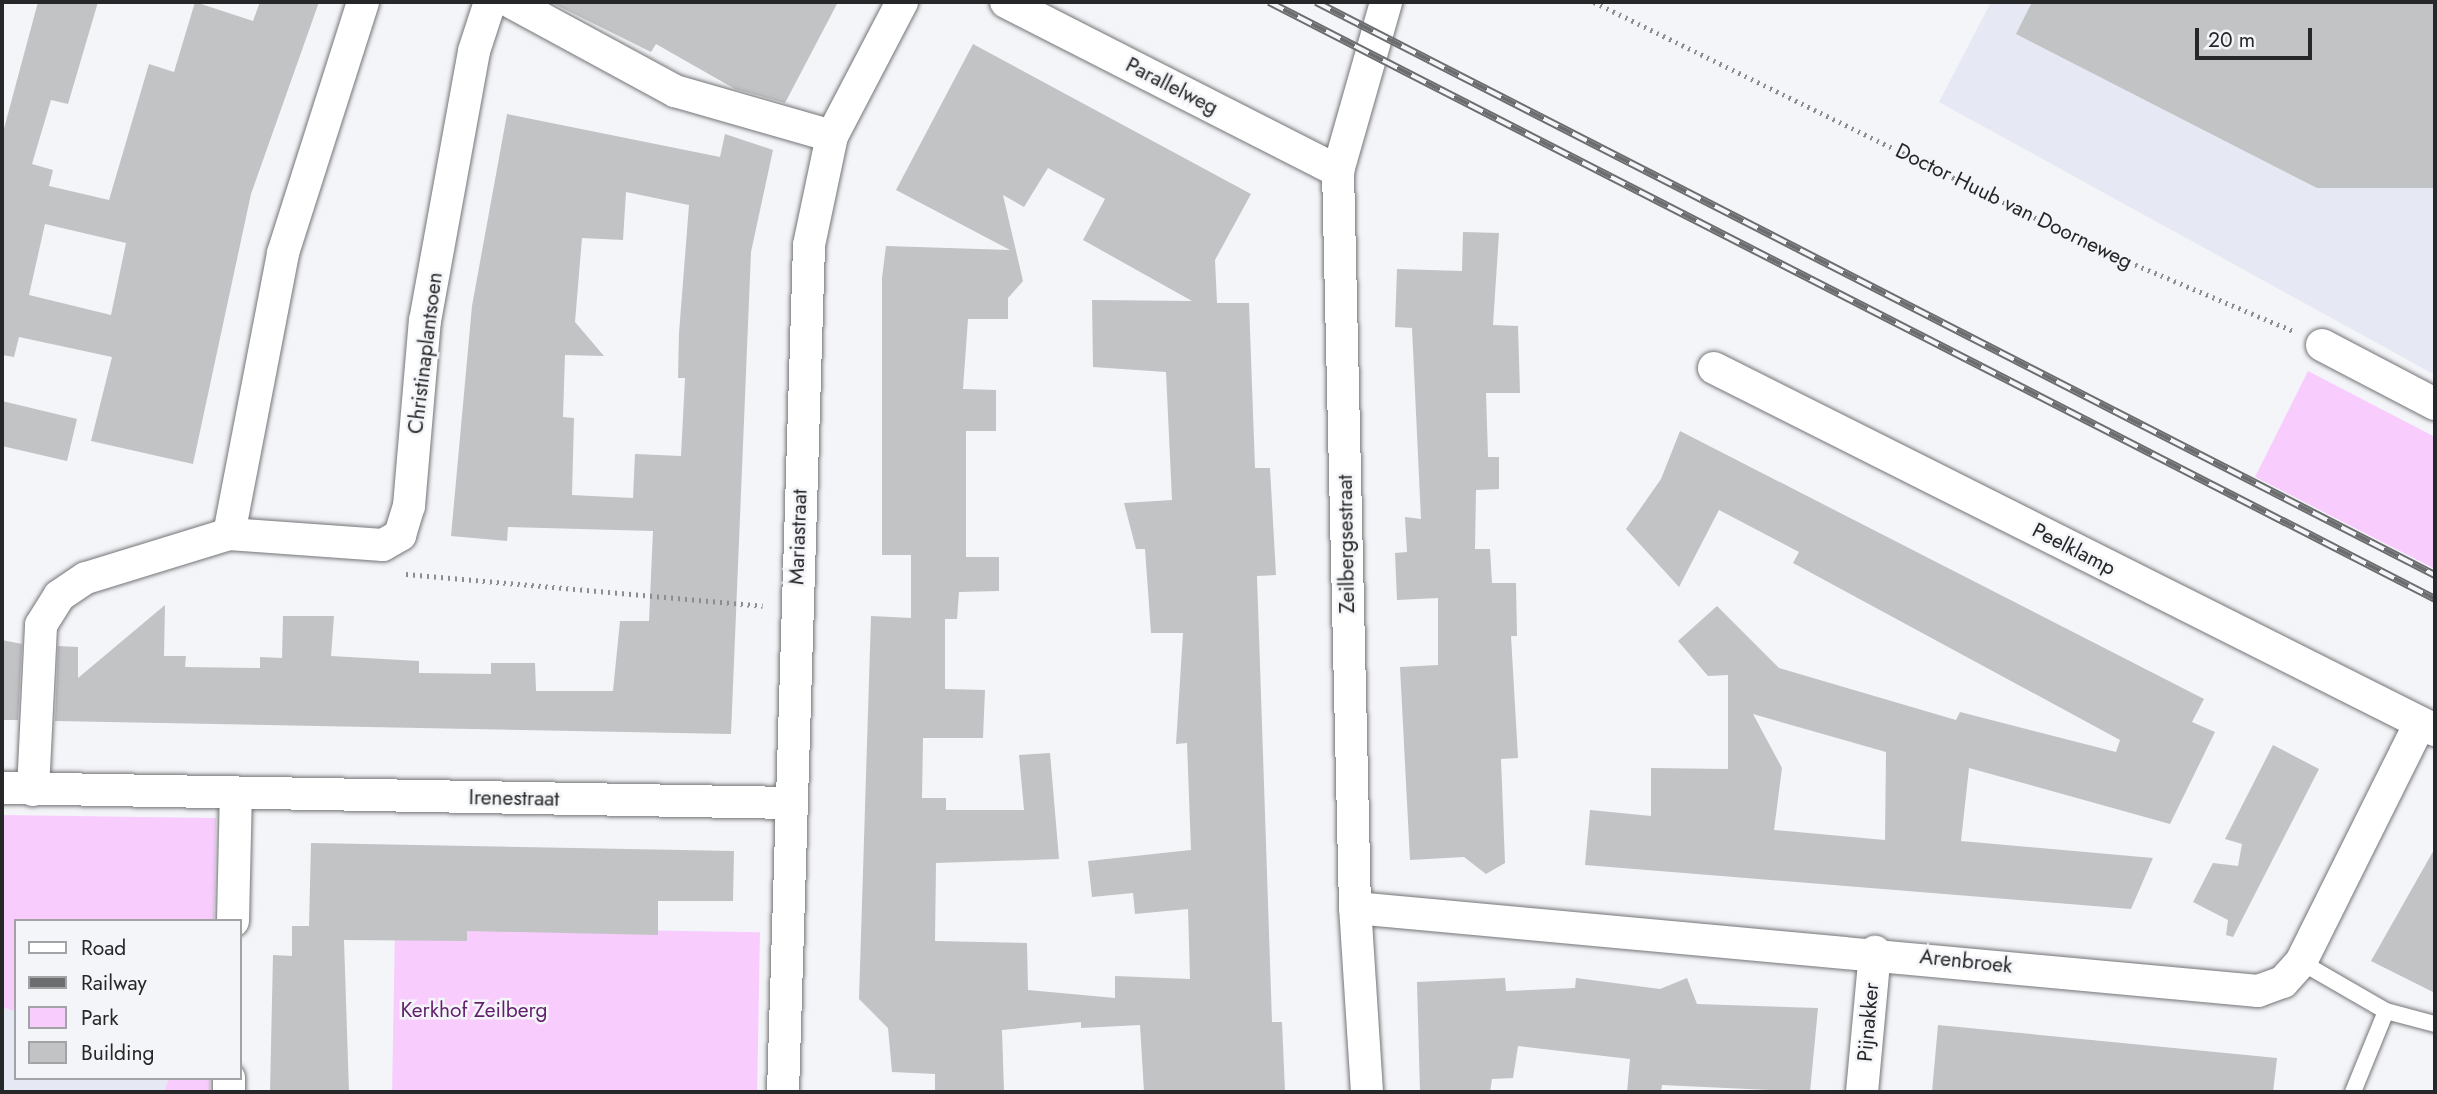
<!DOCTYPE html>
<style>
body{margin:0}
#map{position:relative;width:2437px;height:1094px;overflow:hidden;background:#f4f5f8;font-family:Jost,sans-serif}
div>[style]{position:absolute}
.built>*{inset:0;background:#e6e9f3}
.green>*{inset:0;background:#f8cdfe;transform-origin:0 0}
.building>*{inset:0;background:#c1c3c5}
.path>*{height:4.5px;margin-top:-2.25px;transform-origin:0;background:repeating-linear-gradient(90deg,#8c8d8f 0 2px,transparent 0 7px)}
.roads{filter:drop-shadow(0 0 2px #747578) drop-shadow(0 0 2px #747578)}
.service>*{height:16px;margin:-8px;padding:0 8px;transform-origin:8px;border-radius:8px;background:#fff}
.minor>*{height:32px;margin:-16px;padding:0 16px;transform-origin:16px;border-radius:16px;background:#fff}
.rail>*{height:8px;margin-top:-4px;transform-origin:0;background:repeating-linear-gradient(90deg,#f4f5f8 0 16px,#6c6d6e 0 32px);box-sizing:border-box;border-block:2px solid #6c6d6e}
span{translate:-50% -50%;white-space:nowrap;text-align:center;line-height:1.15;-webkit-text-stroke:5px #f4f5f8;paint-order:stroke}
.street-label{font-size:21px;color:#262728}
.park-label{font-size:21px;color:#611e6b}
.frame{position:absolute;inset:0;border:4px solid #262728;pointer-events:none}
.legend{position:absolute;left:14px;top:919px;width:228px;height:161px;box-sizing:border-box;background:#f4f5f8;border:2px solid #a2a3a5;margin:0;padding:9px 12px;list-style:none;font-size:21px;color:#262728}
.legend li{display:flex;align-items:center;gap:14px;height:35px}
.legend b{width:35px;border:2px solid #a2a3a5}
.scale{position:absolute;left:2195px;top:28px;width:117px;height:32px;box-sizing:border-box;border:4px solid #262728;border-top:0;padding-left:9px;font-size:21px;line-height:24px;white-space:nowrap;color:#262728;-webkit-text-stroke:5px #f4f5f8;paint-order:stroke}
</style>
<div id="map">
<div class="built">
<div style="clip-path:polygon(1991px 2px,2435px 2px,2435px 375px,1939px 102px)"></div>
<div style="clip-path:polygon(2px 1007px,16px 1012px,16px 1078px,169px 1078px,164px 1092px,2px 1092px)"></div>
</div>
<div class="green">
<div style="clip-path:polygon(2308px 371px,2435px 437px,2435px 569px,2255px 477px)"></div>
<div style="clip-path:polygon(2px 815px,216px 818px,214px 921px,16px 921px,16px 1012px,2px 1007px)"></div>
<div style="left:395px;top:926px;width:365px;height:166px;rotate:1deg"></div>
<div style="clip-path:polygon(169px 1078px,210px 1078px,210px 1090px,164px 1092px)"></div>
</div>
<div class="building">
<div style="clip-path:polygon(evenodd,38px 2px,98px 2px,68px 104px,51px 100px,32px 164px,53px 170px,49px 186px,109px 200px,149px 64px,174px 72px,195px 2px,253px 21px,260px 2px,319px 2px,251px 194px,193px 464px,91px 441px,112px 357px,19px 337px,14px 357px,2px 355px,2px 136px,38px 2px,45px 224px,126px 243px,111px 315px,29px 295px,45px 224px)"></div>
<div style="clip-path:polygon(550px 2px,838px 2px,785px 103px,735px 89px,656px 44px,651px 52px)"></div>
<div style="clip-path:polygon(2032px 2px,2435px 2px,2435px 188px,2317px 188px,2016px 34px)"></div>
<div style="clip-path:polygon(evenodd,973px 44px,1251px 194px,1215px 260px,1217px 303px,1249px 303px,1255px 468px,1270px 468px,1276px 575px,1257px 576px,1272px 1022px,1282px 1022px,1285px 1092px,1144px 1092px,1140px 1025px,1081px 1028px,1081px 1022px,1002px 1030px,1004px 1092px,935px 1092px,935px 1074px,892px 1072px,888px 1028px,859px 999px,871px 616px,911px 618px,911px 555px,882px 555px,882px 278px,886px 246px,1010px 250px,896px 190px,973px 44px,1048px 168px,1105px 199px,1083px 240px,1192px 301px,1092px 300px,1093px 367px,1166px 372px,1172px 500px,1124px 503px,1136px 549px,1145px 549px,1151px 633px,1183px 633px,1176px 744px,1187px 743px,1191px 850px,1088px 861px,1092px 897px,1133px 893px,1135px 914px,1188px 909px,1190px 979px,1115px 976px,1115px 998px,1028px 990px,1027px 943px,935px 941px,936px 863px,1059px 859px,1050px 753px,1019px 755px,1024px 810px,946px 810px,946px 798px,922px 798px,923px 738px,983px 738px,985px 690px,945px 689px,945px 619px,957px 619px,959px 592px,999px 591px,999px 557px,966px 557px,966px 431px,996px 431px,996px 390px,963px 389px,968px 319px,1008px 319px,1008px 298px,1023px 281px,1003px 195px,1024px 207px,1048px 168px)"></div>
<div style="clip-path:polygon(evenodd,507px 114px,720px 157px,725px 134px,773px 150px,751px 252px,731px 734px,55px 721px,58px 646px,78px 647px,78px 678px,165px 605px,164px 656px,186px 656px,185px 667px,260px 668px,260px 657px,282px 658px,283px 616px,334px 616px,331px 656px,419px 661px,419px 673px,491px 674px,491px 663px,535px 663px,536px 691px,613px 691px,620px 621px,649px 621px,653px 531px,508px 527px,507px 541px,451px 536px,472px 306px,507px 114px,626px 192px,689px 205px,679px 333px,678px 378px,685px 378px,681px 456px,635px 454px,633px 498px,572px 495px,574px 418px,563px 417px,565px 355px,604px 356px,575px 322px,582px 238px,623px 240px,626px 192px)"></div>
<div style="clip-path:polygon(1463px 232px,1499px 233px,1493px 325px,1518px 326px,1520px 393px,1486px 393px,1488px 457px,1499px 457px,1499px 489px,1476px 490px,1475px 549px,1490px 549px,1492px 583px,1516px 583px,1517px 636px,1511px 636px,1518px 758px,1501px 759px,1505px 863px,1486px 874px,1464px 857px,1410px 860px,1400px 667px,1438px 665px,1438px 598px,1397px 600px,1395px 553px,1407px 552px,1405px 517px,1421px 519px,1412px 328px,1395px 327px,1397px 269px,1462px 271px)"></div>
<div style="clip-path:polygon(2px 401px,77px 419px,67px 461px,2px 446px)"></div>
<div style="clip-path:polygon(evenodd,1680px 431px,2204px 699px,2192px 722px,2215px 732px,2170px 824px,1969px 768px,1961px 841px,2153px 858px,2131px 909px,1585px 865px,1590px 810px,1651px 816px,1651px 768px,1728px 769px,1728px 675px,1708px 676px,1678px 641px,1717px 606px,1779px 668px,1956px 720px,1960px 712px,2116px 752px,2120px 740px,1793px 563px,1799px 552px,1719px 510px,1679px 587px,1626px 529px,1661px 479px,1680px 431px,1753px 714px,1886px 752px,1885px 840px,1774px 830px,1782px 768px,1753px 714px)"></div>
<div style="clip-path:polygon(2px 640px,22px 644px,18px 720px,2px 720px)"></div>
<div style="clip-path:polygon(2273px 745px,2319px 769px,2233px 937px,2226px 935px,2228px 920px,2193px 902px,2213px 863px,2238px 866px,2242px 844px,2225px 839px)"></div>
<div style="clip-path:polygon(311px 843px,734px 851px,733px 901px,658px 901px,658px 935px,467px 931px,467px 941px,344px 940px,349px 1092px,270px 1092px,273px 955px,292px 956px,292px 926px,309px 926px)"></div>
<div style="clip-path:polygon(2435px 848px,2435px 993px,2371px 961px)"></div>
<div style="clip-path:polygon(1505px 978px,1506px 991px,1575px 988px,1576px 978px,1660px 989px,1687px 978px,1697px 1004px,1818px 1008px,1810px 1092px,1662px 1085px,1661px 1092px,1627px 1092px,1630px 1059px,1518px 1046px,1513px 1078px,1492px 1079px,1490px 1092px,1420px 1092px,1417px 982px)"></div>
<div style="clip-path:polygon(1938px 1025px,2277px 1058px,2273px 1092px,1932px 1092px)"></div>
</div>
<div class="path">
<div style="left:1594px;top:2px;width:567px;rotate:26.07deg"></div>
<div style="left:2103px;top:251px;width:206px;rotate:22.8deg"></div>
<div style="left:406px;top:574px;width:358px;rotate:5.1deg"></div>
</div>
<div class="roads">
<div class="service">
<div style="left:2301px;top:962px;width:98px;rotate:30deg"></div>
<div style="left:2386px;top:1011px;width:51px;rotate:14.9deg"></div>
<div style="left:2353px;top:1092px;width:87px;rotate:-67.8deg"></div>
</div>
<div class="minor">
<div style="left:511px;top:2px;width:187px;rotate:28.5deg"></div>
<div style="left:675px;top:91px;width:163px;rotate:16deg"></div>
<div style="left:1006px;top:2px;width:373px;rotate:27deg"></div>
<div style="left:2322px;top:345px;width:127px;rotate:27.6deg"></div>
<div style="left:1714px;top:368px;width:807px;rotate:26.66deg"></div>
<div style="left:229px;top:534px;width:154px;rotate:4.1deg"></div>
<div style="left:383px;top:545px;width:20px;rotate:-30deg"></div>
<div style="left:400px;top:535px;width:30px;rotate:-73deg"></div>
<div style="left:409px;top:506px;width:186px;rotate:-85.1deg"></div>
<div style="left:425px;top:321px;width:274px;rotate:-79.7deg"></div>
<div style="left:474px;top:51px;width:52px;rotate:-71.9deg"></div>
<div style="left:2px;top:788px;width:789px;rotate:1.09deg"></div>
<div style="left:33px;top:790px;width:165px;rotate:-87.2deg"></div>
<div style="left:41px;top:625px;width:34px;rotate:-58deg"></div>
<div style="left:59px;top:596px;width:32px;rotate:-34deg"></div>
<div style="left:86px;top:578px;width:150px;rotate:-17.1deg"></div>
<div style="left:229px;top:534px;width:286px;rotate:-79.1deg"></div>
<div style="left:283px;top:253px;width:263px;rotate:-72.3deg"></div>
<div style="left:1355px;top:908px;width:907px;rotate:5.25deg"></div>
<div style="left:2258px;top:991px;width:27px;rotate:-20deg"></div>
<div style="left:2283px;top:982px;width:27px;rotate:-48deg"></div>
<div style="left:2301px;top:962px;width:267px;rotate:-63.5deg"></div>
<div style="left:233px;top:921px;width:128px;rotate:-88.7deg"></div>
<div style="left:229px;top:1092px;width:14px;rotate:-90deg"></div>
<div style="left:783px;top:1092px;width:847px;rotate:-88.24deg"></div>
<div style="left:809px;top:245px;width:111px;rotate:-78.1deg"></div>
<div style="left:832px;top:136px;width:151px;rotate:-62.4deg"></div>
<div style="left:1367px;top:1092px;width:184px;rotate:-93.7deg"></div>
<div style="left:1355px;top:908px;width:737px;rotate:-91.32deg"></div>
<div style="left:1338px;top:171px;width:176px;rotate:-74.1deg"></div>
<div style="left:1862px;top:1092px;width:141px;rotate:-84.7deg"></div>
</div>
</div>
<div class="rail">
<div style="left:1269px;top:2px;width:1310px;rotate:27.11deg"></div>
<div style="left:1316px;top:2px;width:1257px;rotate:27.12deg"></div>
</div>
<div class="street-label">
<span style="left:1172px;top:86px;rotate:27deg">Parallelweg</span>
<span style="left:2014px;top:206px;rotate:26deg">Doctor Huub van Doorneweg</span>
<span style="left:425px;top:353px;rotate:-83deg">Christinaplantsoen</span>
<span style="left:798px;top:537px;rotate:-88deg">Mariastraat</span>
<span style="left:1346px;top:544px;rotate:-91deg">Zeilbergsestraat</span>
<span style="left:2074px;top:549px;rotate:27deg">Peelklamp</span>
<span style="left:514px;top:798px;rotate:1deg">Irenestraat</span>
<span style="left:1966px;top:961px;rotate:6deg">Arenbroek</span>
<span style="left:1868px;top:1022px;rotate:-85deg">Pijnakker</span>
</div>
<div class="park-label">
<span style="left:474px;top:1010px">Kerkhof Zeilberg</span>
</div>
<div class="frame"></div>
<ul class="legend">
<li><b style="height:9px;background:#fff"></b>Road</li>
<li><b style="height:9px;background:#6c6d6e"></b>Railway</li>
<li><b style="height:19px;background:#f8cdfe"></b>Park</li>
<li><b style="height:19px;background:#c1c3c5"></b>Building</li>
</ul>
<div class="scale">20 m</div>
</div>
